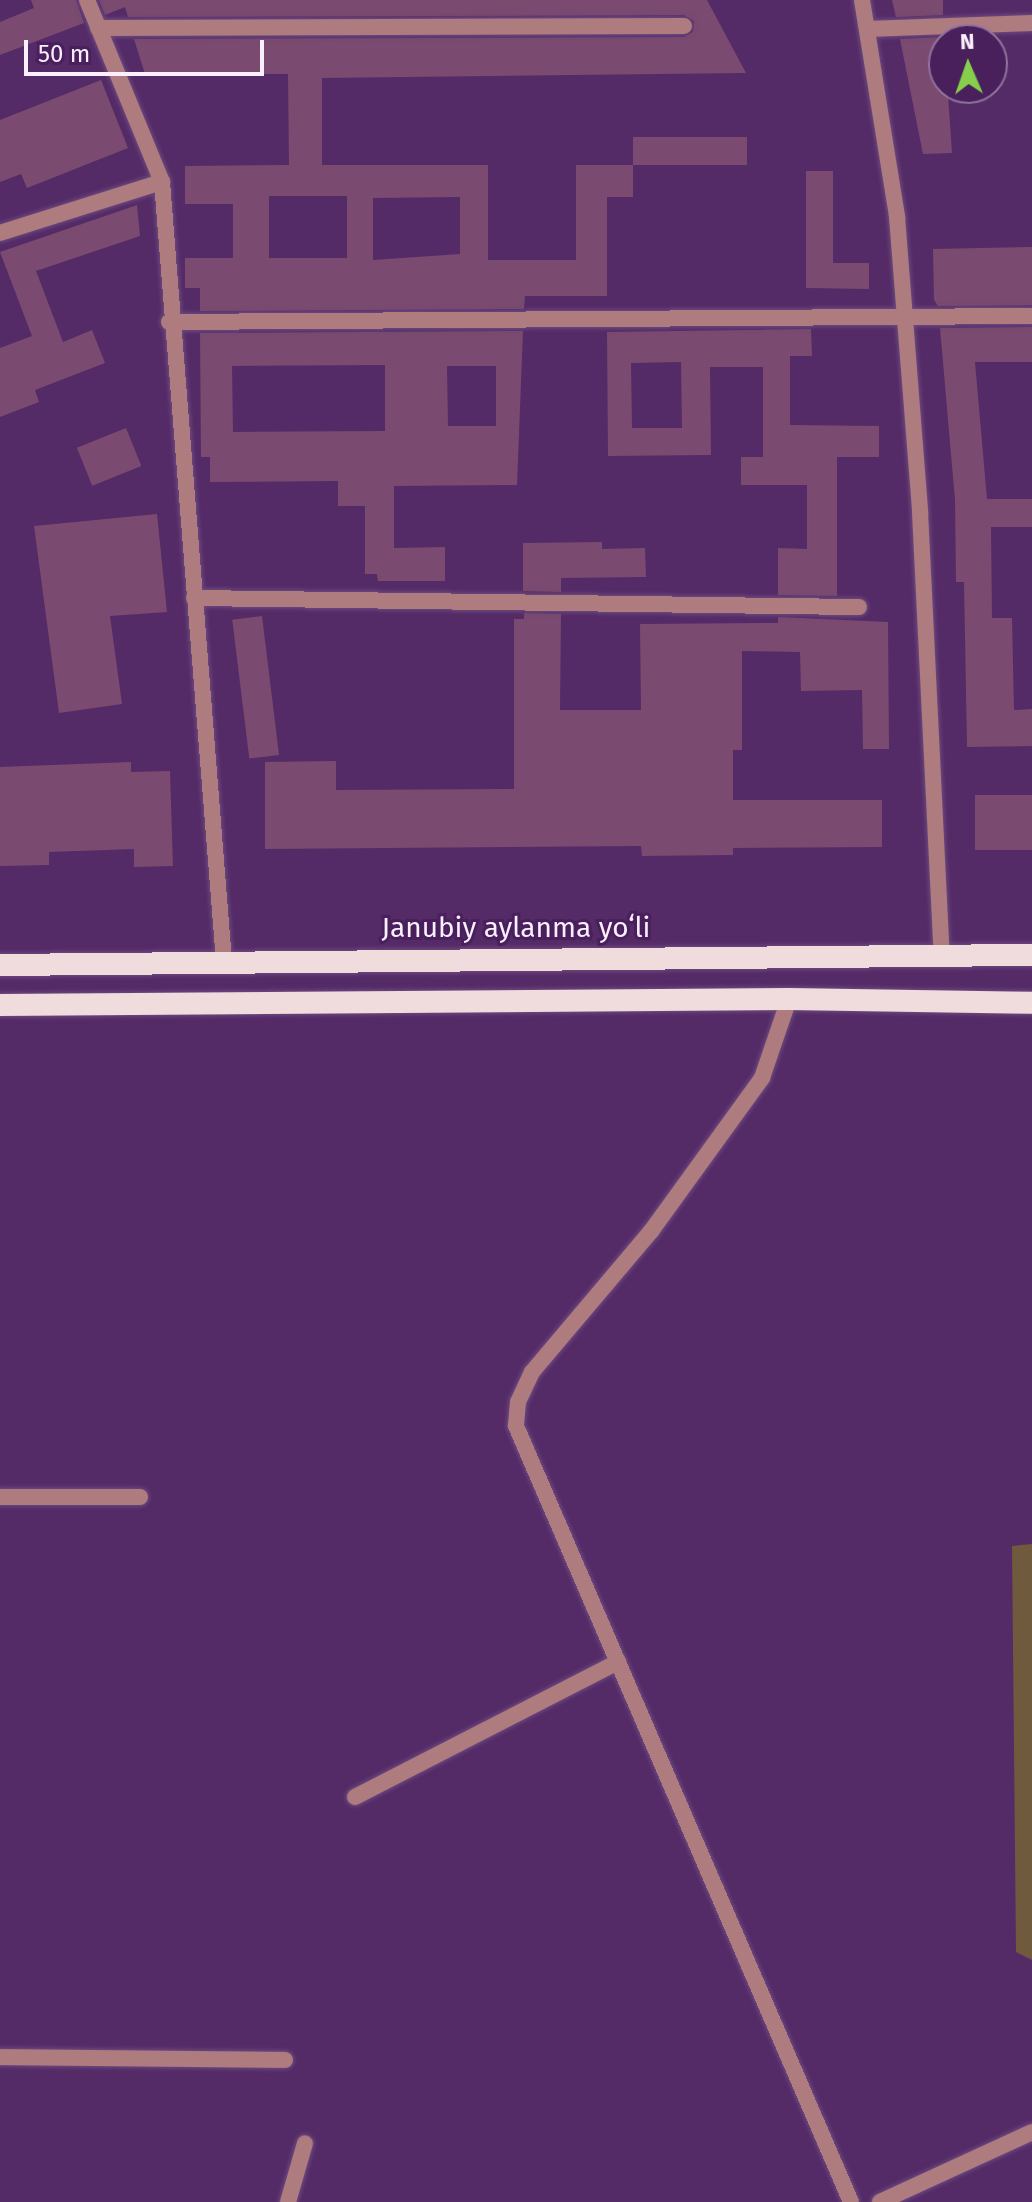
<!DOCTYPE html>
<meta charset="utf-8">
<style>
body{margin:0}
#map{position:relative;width:1032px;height:2202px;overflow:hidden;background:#542b67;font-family:"Fira Sans",sans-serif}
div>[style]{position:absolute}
.green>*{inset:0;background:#6f5a3d}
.building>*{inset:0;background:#7a4a70;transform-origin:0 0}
.roads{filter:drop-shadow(0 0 2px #6e4a7f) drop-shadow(0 0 2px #6e4a7f)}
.minor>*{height:16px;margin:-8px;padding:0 8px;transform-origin:8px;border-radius:8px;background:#ae7b7e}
.trunk>*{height:22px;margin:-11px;padding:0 11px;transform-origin:11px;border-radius:11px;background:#f1dcdd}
span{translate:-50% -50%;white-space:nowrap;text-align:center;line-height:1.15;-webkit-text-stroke:6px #49205b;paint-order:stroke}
.street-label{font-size:28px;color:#f9effe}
.north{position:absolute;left:928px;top:24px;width:80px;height:80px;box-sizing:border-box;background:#49205b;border:2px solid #8f739c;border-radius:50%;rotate:358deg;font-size:22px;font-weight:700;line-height:32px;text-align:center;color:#f9effe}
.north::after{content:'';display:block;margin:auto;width:28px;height:36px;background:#85cf4d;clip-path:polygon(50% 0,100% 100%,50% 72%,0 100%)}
.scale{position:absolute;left:24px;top:40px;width:240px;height:36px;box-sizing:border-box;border:4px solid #f9effe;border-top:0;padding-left:10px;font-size:24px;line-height:28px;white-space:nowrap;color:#f9effe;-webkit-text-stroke:6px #49205b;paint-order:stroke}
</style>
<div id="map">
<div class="green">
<div style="clip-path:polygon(1032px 1544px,1032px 1960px,1016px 1952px,1012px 1546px)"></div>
</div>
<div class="building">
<div style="clip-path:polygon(31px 0,76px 0,84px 23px,0 55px,0 22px,34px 8px)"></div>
<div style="clip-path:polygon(evenodd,99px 0,707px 0,746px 73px,322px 78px,322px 165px,488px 165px,488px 260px,576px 260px,576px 165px,633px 165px,633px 197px,607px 197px,607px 296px,525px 296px,524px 309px,200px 311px,200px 288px,185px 288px,185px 258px,233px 258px,233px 204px,185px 204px,185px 166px,289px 165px,288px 74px,145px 74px,134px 39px,684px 37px,693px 32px,694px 21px,684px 15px,128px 17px,125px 7px,105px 15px,99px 0,269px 196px,347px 196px,347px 258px,269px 258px,269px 196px,99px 0,460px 197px,460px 254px,373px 260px,373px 198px,460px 197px)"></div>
<div style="clip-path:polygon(892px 0,943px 0,943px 15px,896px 17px)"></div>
<div style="clip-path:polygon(944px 37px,952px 153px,923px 154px,900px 39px)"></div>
<div style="clip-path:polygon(101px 80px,128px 148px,27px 188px,21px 174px,0 182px,0 120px)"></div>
<div style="left:747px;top:137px;width:28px;height:114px;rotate:90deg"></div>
<div style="clip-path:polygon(806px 171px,833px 171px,833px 263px,869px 263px,869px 289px,806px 288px)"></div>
<div style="clip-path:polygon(137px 205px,140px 236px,36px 271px,63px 342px,92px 330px,105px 363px,35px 390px,39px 402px,0 417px,0 348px,32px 336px,0 252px)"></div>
<div style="clip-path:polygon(1032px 247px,1032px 305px,938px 306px,934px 300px,933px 249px)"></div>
<div style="clip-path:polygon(1032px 327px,1032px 362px,975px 362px,987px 499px,1032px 499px,1032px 527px,991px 527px,992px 618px,1012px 618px,1014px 710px,1032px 709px,1032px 746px,967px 747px,964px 582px,956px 582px,955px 500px,940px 328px)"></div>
<div style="clip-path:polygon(evenodd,811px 329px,812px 356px,790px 356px,790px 425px,879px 426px,879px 457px,837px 457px,837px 596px,778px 595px,778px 548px,807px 549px,807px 485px,741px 485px,741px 457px,763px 457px,763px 367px,710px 367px,711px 455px,608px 456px,607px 332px,811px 329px,681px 362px,682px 428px,632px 428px,631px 363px,681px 362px)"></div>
<div style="clip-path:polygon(evenodd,523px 331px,517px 485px,394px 486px,394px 548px,445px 547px,445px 581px,378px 581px,377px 574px,365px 574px,365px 506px,338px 506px,338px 481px,210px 482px,210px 457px,201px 457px,200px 333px,523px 331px,385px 365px,385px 431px,233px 432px,232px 366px,385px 365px,523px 331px,447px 366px,496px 366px,496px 426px,448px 426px,447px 366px)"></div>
<div style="left:126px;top:428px;width:41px;height:53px;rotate:68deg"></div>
<div style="clip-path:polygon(157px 514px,167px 612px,110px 616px,122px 704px,59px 713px,34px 526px)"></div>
<div style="clip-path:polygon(602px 542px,602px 549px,645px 548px,646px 577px,561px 578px,561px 592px,523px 591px,523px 543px)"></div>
<div style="clip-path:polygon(524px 613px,561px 614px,560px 710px,641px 710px,640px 624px,778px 623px,778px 617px,888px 622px,889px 749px,863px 749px,862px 690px,801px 691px,800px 652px,742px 651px,742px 750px,733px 750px,733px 800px,882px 800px,882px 847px,733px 848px,733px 855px,642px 856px,641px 846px,265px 849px,265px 762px,336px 761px,336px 790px,514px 789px,514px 619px,524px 619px)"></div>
<div style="left:262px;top:616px;width:140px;height:30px;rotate:83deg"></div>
<div style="clip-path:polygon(131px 762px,131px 772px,170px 771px,173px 866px,134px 867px,134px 849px,49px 852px,49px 865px,0 866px,0 767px)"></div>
<div style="left:1032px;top:795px;width:55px;height:57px;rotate:90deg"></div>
</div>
<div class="roads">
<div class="minor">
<div style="left:87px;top:0;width:197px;rotate:67.6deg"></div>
<div style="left:162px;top:182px;width:781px;rotate:85.45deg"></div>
<div style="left:862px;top:0;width:220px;rotate:80.8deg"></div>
<div style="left:897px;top:217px;width:296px;rotate:85.5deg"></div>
<div style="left:920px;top:512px;width:444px;rotate:87.2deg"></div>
<div style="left:98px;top:28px;width:586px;rotate:-0.2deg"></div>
<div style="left:867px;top:29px;width:165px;rotate:-2.1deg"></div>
<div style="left:0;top:233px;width:170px;rotate:-17.5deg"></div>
<div style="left:169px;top:322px;width:863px;rotate:-0.4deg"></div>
<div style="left:194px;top:598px;width:665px;rotate:0.78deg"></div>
<div style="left:789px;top:999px;width:83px;rotate:108.9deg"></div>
<div style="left:762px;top:1078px;width:188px;rotate:125.9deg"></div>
<div style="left:652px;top:1230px;width:186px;rotate:130.2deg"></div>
<div style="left:532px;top:1372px;width:33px;rotate:115deg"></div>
<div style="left:518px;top:1402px;width:24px;rotate:95deg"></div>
<div style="left:516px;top:1426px;width:845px;rotate:66.65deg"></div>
<div style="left:0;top:1497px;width:140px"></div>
<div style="left:355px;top:1797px;width:296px;rotate:-27.2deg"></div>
<div style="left:0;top:2057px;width:285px;rotate:0.6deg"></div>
<div style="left:288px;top:2202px;width:61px;rotate:-73.9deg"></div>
<div style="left:880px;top:2202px;width:167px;rotate:-24.7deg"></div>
</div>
<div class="trunk">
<div style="left:0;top:965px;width:1032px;rotate:-0.56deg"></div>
<div style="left:0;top:1005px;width:789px;rotate:-0.44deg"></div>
<div style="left:789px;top:999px;width:243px;rotate:0.9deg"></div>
</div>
</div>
<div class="street-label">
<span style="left:516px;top:928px">Janubiy aylanma yoʻli</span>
</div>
<div class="north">N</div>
<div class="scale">50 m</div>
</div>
